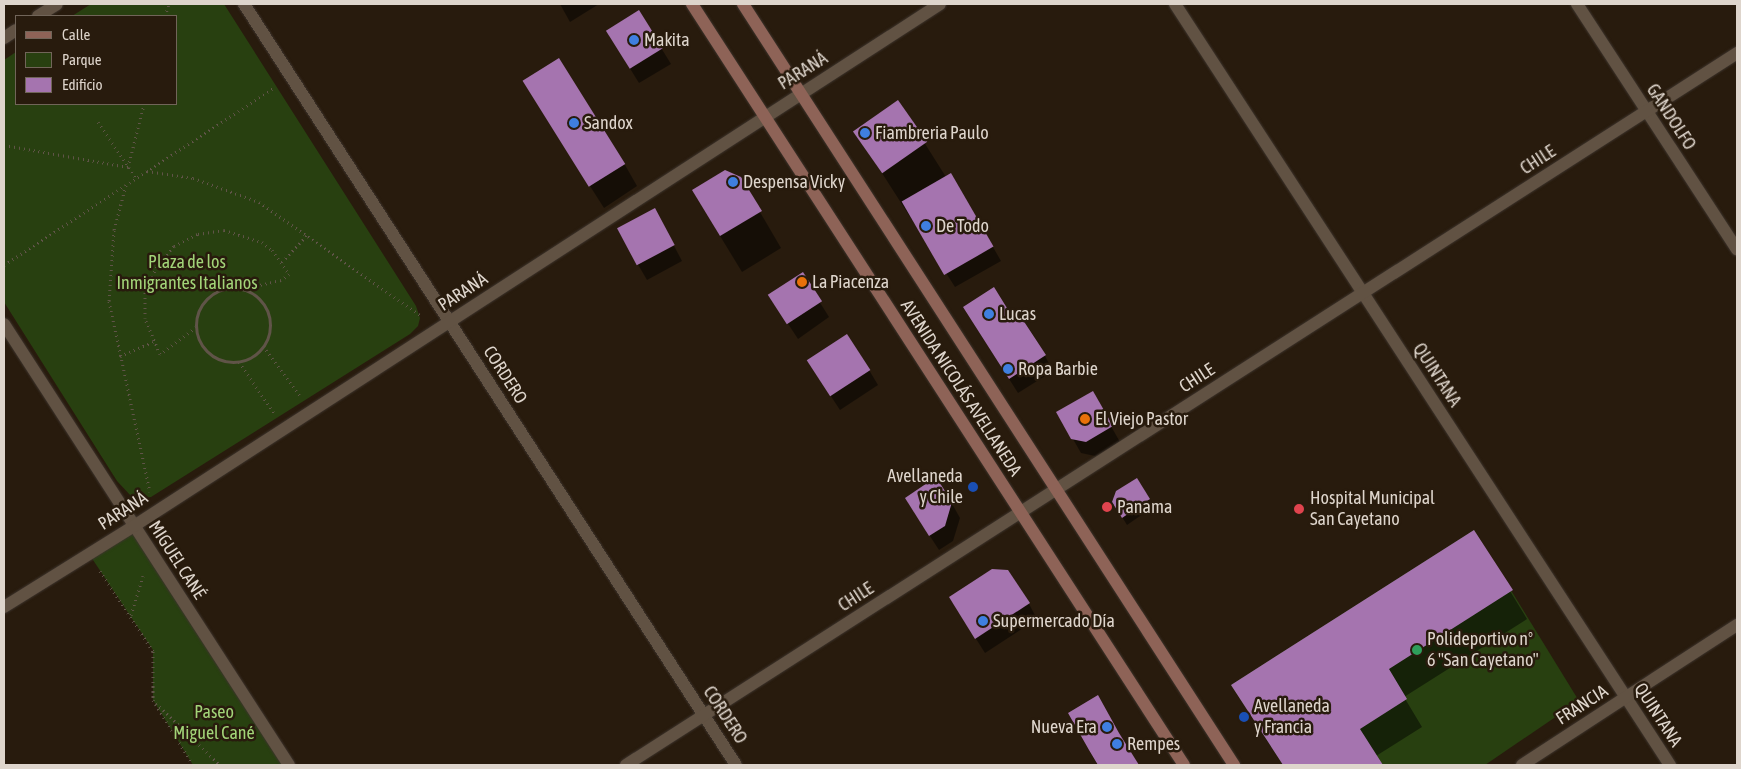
<!DOCTYPE html>
<meta charset="utf-8">
<style>
body{margin:0}
#map{position:relative;width:1741px;height:769px;overflow:hidden;background:#281b0d;font-family:"Asap Condensed",sans-serif}
div>[style]{position:absolute}
.green>*{inset:0;background:#284010}
.shadow>*{inset:0;background:#0007}
.building>*{inset:0;background:#a574af;transform-origin:0 0}
.path>*{height:3px;margin-top:-1.5px;transform-origin:0;background:repeating-linear-gradient(90deg,#605448 0 1px,transparent 0 5px)}
.path>.ring{margin:-1.5px;padding:0;box-sizing:content-box;background:none;border:3px solid #605448;border-radius:50%}
.roads{filter:drop-shadow(0 0 1px #3d342d) drop-shadow(0 0 1px #3d342d)}
.street>*{height:12px;margin:-6px;padding:0 6px;transform-origin:6px;border-radius:6px;background:#615243}
.secondary>*{height:12px;margin:-6px;padding:0 6px;transform-origin:6px;border-radius:6px;background:#8e6357}
.dots>*{width:14px;height:14px;translate:-50% -50%;box-sizing:border-box;border:2px solid #281b0d;border-radius:50%}
span{translate:-50% -50%;white-space:nowrap;text-align:center;line-height:1.15;-webkit-text-stroke:5px #281b0d;paint-order:stroke}
.poi-label{font-size:18px;color:#ded5cc}
.left{translate:0 -50%;text-align:left}
.right{translate:-100% -50%;text-align:right}
.street-label{font-size:18px;color:#ded5cc}
.park-label{font-size:18px;color:#a2d478}
.frame{position:absolute;inset:0;border:5px solid #ded5cc;pointer-events:none}
.legend{position:absolute;left:15px;top:15px;width:162px;height:90px;box-sizing:border-box;background:#281b0d;border:1px solid #716559;margin:0;padding:6px 9px;list-style:none;font-size:15px;color:#ded5cc}
.legend li{display:flex;align-items:center;gap:10px;height:25px}
.legend b{width:25px;border:1px solid #716559}
</style>
<div id="map">
<div class="green">
<div style="clip-path:polygon(91px 4px,224px 4px,416px 306px,420px 318px,418px 326px,410px 334px,151px 497px,139px 499px,131px 496px,117px 481px,4px 302px,4px 60px,16px 52px,16px 104px,176px 104px,176px 16px,72px 16px)"></div>
<div style="clip-path:polygon(134px 526px,289px 765px,193px 765px,153px 700px,153px 650px,89px 554px)"></div>
<div style="clip-path:polygon(1474px 530px,1579px 701px,1485px 765px,1283px 765px,1231px 685px)"></div>
</div>
<div class="shadow">
<div style="clip-path:polygon(560px 4px,599px 4px,570px 22px)"></div>
<div style="clip-path:polygon(639px 12px,671px 64px,639px 83px,616px 46px)"></div>
<div style="clip-path:polygon(898px 101px,946px 177px,951px 174px,1001px 261px,955px 287px,855px 131px)"></div>
<div style="clip-path:polygon(537px 103px,625px 165px,637px 186px,604px 208px)"></div>
<div style="clip-path:polygon(740px 178px,781px 248px,742px 272px,714px 226px)"></div>
<div style="clip-path:polygon(663px 225px,682px 261px,647px 280px,618px 230px)"></div>
<div style="clip-path:polygon(802px 274px,829px 317px,798px 339px,779px 310px)"></div>
<div style="clip-path:polygon(973px 322px,1015px 323px,1045px 356px,1053px 371px,1018px 393px)"></div>
<div style="clip-path:polygon(869px 370px,878px 385px,840px 410px,817px 375px)"></div>
<div style="clip-path:polygon(1092px 393px,1120px 442px,1095px 456px,1081px 453px,1058px 413px)"></div>
<div style="clip-path:polygon(1136px 480px,1153px 507px,1127px 525px,1113px 502px)"></div>
<div style="clip-path:polygon(951px 502px,960px 518px,953px 541px,939px 550px,915px 513px)"></div>
<div style="clip-path:polygon(1474px 532px,1527px 619px,1404px 697px,1422px 727px,1376px 756px,1382px 765px,1283px 765px,1249px 713px)"></div>
<div style="clip-path:polygon(1029px 604px,1037px 619px,985px 653px,959px 612px)"></div>
</div>
<div class="building">
<div style="left:639px;top:10px;width:45px;height:39px;rotate:58deg"></div>
<div style="left:559px;top:58px;width:125px;height:43px;rotate:58deg"></div>
<div style="left:898px;top:100px;width:51px;height:55px;rotate:55deg"></div>
<div style="clip-path:polygon(725px 170px,741px 177px,762px 211px,720px 236px,692px 190px)"></div>
<div style="left:951px;top:173px;width:85px;height:57px;rotate:60deg"></div>
<div style="left:655px;top:208px;width:42px;height:43px;rotate:62deg"></div>
<div style="left:803px;top:272px;width:35px;height:42px;rotate:57deg"></div>
<div style="clip-path:polygon(994px 287px,1015px 321px,1021px 317px,1046px 355px,1009px 379px,963px 307px)"></div>
<div style="left:847px;top:334px;width:43px;height:48px;rotate:57deg"></div>
<div style="clip-path:polygon(1093px 391px,1113px 426px,1086px 442px,1071px 439px,1056px 412px)"></div>
<div style="clip-path:polygon(936px 477px,952px 502px,945px 526px,929px 536px,905px 498px)"></div>
<div style="clip-path:polygon(1137px 478px,1150px 499px,1122px 518px,1112px 502px,1116px 491px)"></div>
<div style="clip-path:polygon(1474px 530px,1513px 590px,1389px 669px,1407px 699px,1360px 729px,1383px 765px,1283px 765px,1231px 685px)"></div>
<div style="clip-path:polygon(992px 569px,1008px 570px,1030px 603px,975px 639px,949px 597px)"></div>
<div style="clip-path:polygon(1098px 695px,1119px 733px,1139px 765px,1098px 765px,1089px 750px,1068px 713px)"></div>
</div>
<div class="path">
<div style="left:165px;top:16px;width:13px;rotate:-72deg"></div>
<div style="left:98px;top:122px;width:68px;rotate:55.8deg"></div>
<div style="left:4px;top:145px;width:126px;rotate:10.1deg"></div>
<div style="left:128px;top:167px;width:65px;rotate:-75.7deg"></div>
<div style="left:147px;top:171px;width:47px;rotate:8.7deg"></div>
<div style="left:193px;top:178px;width:70px;rotate:20deg"></div>
<div style="left:259px;top:202px;width:197px;rotate:35.1deg"></div>
<div style="left:126px;top:185px;width:47px;rotate:104.9deg"></div>
<div style="left:114px;top:230px;width:71px;rotate:94deg"></div>
<div style="left:109px;top:301px;width:195px;rotate:77.9deg"></div>
<div style="left:282px;top:262px;width:37px;rotate:-47deg"></div>
<div style="left:4px;top:265px;width:324px;rotate:-33.3deg"></div>
<div class="ring" style="left:196px;top:288px;width:71px;height:71px"></div>
<div style="left:196px;top:327px;width:45px;rotate:143.1deg"></div>
<div style="left:160px;top:354px;width:39px;rotate:-113deg"></div>
<div style="left:145px;top:318px;width:28px;rotate:-90deg"></div>
<div style="left:145px;top:290px;width:27px;rotate:-63deg"></div>
<div style="left:157px;top:266px;width:26px;rotate:-50deg"></div>
<div style="left:174px;top:246px;width:27px;rotate:-27deg"></div>
<div style="left:198px;top:234px;width:26px;rotate:-9deg"></div>
<div style="left:224px;top:230px;width:40px;rotate:18deg"></div>
<div style="left:262px;top:242px;width:13px;rotate:39deg"></div>
<div style="left:272px;top:250px;width:29px;rotate:55deg"></div>
<div style="left:289px;top:274px;width:10px;rotate:143deg"></div>
<div style="left:281px;top:280px;width:40px;rotate:167deg"></div>
<div style="left:263px;top:346px;width:62px;rotate:53.5deg"></div>
<div style="left:120px;top:356px;width:36px;rotate:-23deg"></div>
<div style="left:239px;top:362px;width:62px;rotate:55.5deg"></div>
<div style="left:100px;top:571px;width:96px;rotate:56.5deg"></div>
<div style="left:153px;top:651px;width:49px;rotate:90deg"></div>
<div style="left:153px;top:700px;width:76px;rotate:58.4deg"></div>
<div style="left:131px;top:615px;width:41px;rotate:-72.9deg"></div>
<div style="left:156px;top:703px;width:89px;rotate:44.1deg"></div>
</div>
<div class="roads">
<div class="street">
<div style="left:244px;top:4px;width:906px;rotate:57.12deg"></div>
<div style="left:1175px;top:4px;width:908px;rotate:56.96deg"></div>
<div style="left:1577px;top:4px;width:293px;rotate:56.9deg"></div>
<div style="left:38px;top:16px;width:22px;rotate:-32deg"></div>
<div style="left:4px;top:38px;width:14px;rotate:-34deg"></div>
<div style="left:4px;top:324px;width:525px;rotate:57.13deg"></div>
<div style="left:4px;top:607px;width:153px;rotate:-31.9deg"></div>
<div style="left:134px;top:526px;width:960px;rotate:-32.93deg"></div>
<div style="left:626px;top:765px;width:1320px;rotate:-32.65deg"></div>
<div style="left:1522px;top:765px;width:257px;rotate:-33.1deg"></div>
</div>
<div class="secondary">
<div style="left:692px;top:4px;width:906px;rotate:57.12deg"></div>
<div style="left:743px;top:4px;width:906px;rotate:57.17deg"></div>
</div>
</div>
<div class="dots">
<div style="left:634px;top:40px;background:#3f7fe0"></div>
<div style="left:574px;top:123px;background:#3f7fe0"></div>
<div style="left:865px;top:133px;background:#3f7fe0"></div>
<div style="left:733px;top:182px;background:#3f7fe0"></div>
<div style="left:926px;top:226px;background:#3f7fe0"></div>
<div style="left:802px;top:282px;background:#e8710a"></div>
<div style="left:989px;top:314px;background:#3f7fe0"></div>
<div style="left:1008px;top:369px;background:#3f7fe0"></div>
<div style="left:1085px;top:419px;background:#e8710a"></div>
<div style="left:973px;top:487px;background:#1a4fb4"></div>
<div style="left:1107px;top:507px;background:#e0444e"></div>
<div style="left:1299px;top:509px;background:#e0444e"></div>
<div style="left:983px;top:621px;background:#3f7fe0"></div>
<div style="left:1417px;top:650px;background:#2e9e5b"></div>
<div style="left:1244px;top:717px;background:#1a4fb4"></div>
<div style="left:1107px;top:727px;background:#3f7fe0"></div>
<div style="left:1117px;top:744px;background:#3f7fe0"></div>
</div>
<div class="poi-label">
<span class="left" style="left:644px;top:40px">Makita</span>
<span class="left" style="left:584px;top:123px">Sandox</span>
<span class="left" style="left:875px;top:133px">Fiambreria Paulo</span>
<span class="left" style="left:743px;top:182px">Despensa Vicky</span>
<span class="left" style="left:936px;top:226px">De Todo</span>
<span class="left" style="left:812px;top:282px">La Piacenza</span>
<span class="left" style="left:999px;top:314px">Lucas</span>
<span class="left" style="left:1018px;top:369px">Ropa Barbie</span>
<span class="left" style="left:1095px;top:419px">El Viejo Pastor</span>
<span class="right" style="left:963px;top:487px">Avellaneda<br>y Chile</span>
<span class="left" style="left:1310px;top:509px">Hospital Municipal<br>San Cayetano</span>
<span class="left" style="left:1117px;top:507px">Panama</span>
<span class="left" style="left:993px;top:621px">Supermercado Día</span>
<span class="left" style="left:1427px;top:650px">Polideportivo nº<br>6 "San Cayetano"</span>
<span class="left" style="left:1254px;top:717px">Avellaneda<br>y Francia</span>
<span class="right" style="left:1097px;top:727px">Nueva Era</span>
<span class="left" style="left:1127px;top:744px">Rempes</span>
</div>
<div class="street-label">
<span style="left:803px;top:71px;rotate:-32deg">PARANÁ</span>
<span style="left:1671px;top:117px;rotate:57deg">GANDOLFO</span>
<span style="left:1538px;top:160px;rotate:-33deg">CHILE</span>
<span style="left:463px;top:292px;rotate:-33deg">PARANÁ</span>
<span style="left:505px;top:375px;rotate:57deg">CORDERO</span>
<span style="left:1437px;top:375px;rotate:57deg">QUINTANA</span>
<span style="left:1197px;top:378px;rotate:-33deg">CHILE</span>
<span style="left:961px;top:388px;rotate:57deg">AVENIDA NICOLÁS AVELLANEDA</span>
<span style="left:123px;top:511px;rotate:-33deg">PARANÁ</span>
<span style="left:177px;top:560px;rotate:57deg">MIGUEL CANÉ</span>
<span style="left:856px;top:597px;rotate:-33deg">CHILE</span>
<span style="left:1582px;top:705px;rotate:-33deg">FRANCIA</span>
<span style="left:725px;top:715px;rotate:57deg">CORDERO</span>
<span style="left:1658px;top:715px;rotate:57deg">QUINTANA</span>
</div>
<div class="park-label">
<span style="left:187px;top:273px">Plaza de los<br>Inmigrantes Italianos</span>
<span style="left:214px;top:723px">Paseo<br>Miguel Cané</span>
</div>
<div class="frame"></div>
<ul class="legend">
<li><b style="height:6px;background:#8e6357"></b>Calle</li>
<li><b style="height:14px;background:#284010"></b>Parque</li>
<li><b style="height:14px;background:#a574af"></b>Edificio</li>
</ul>
</div>
